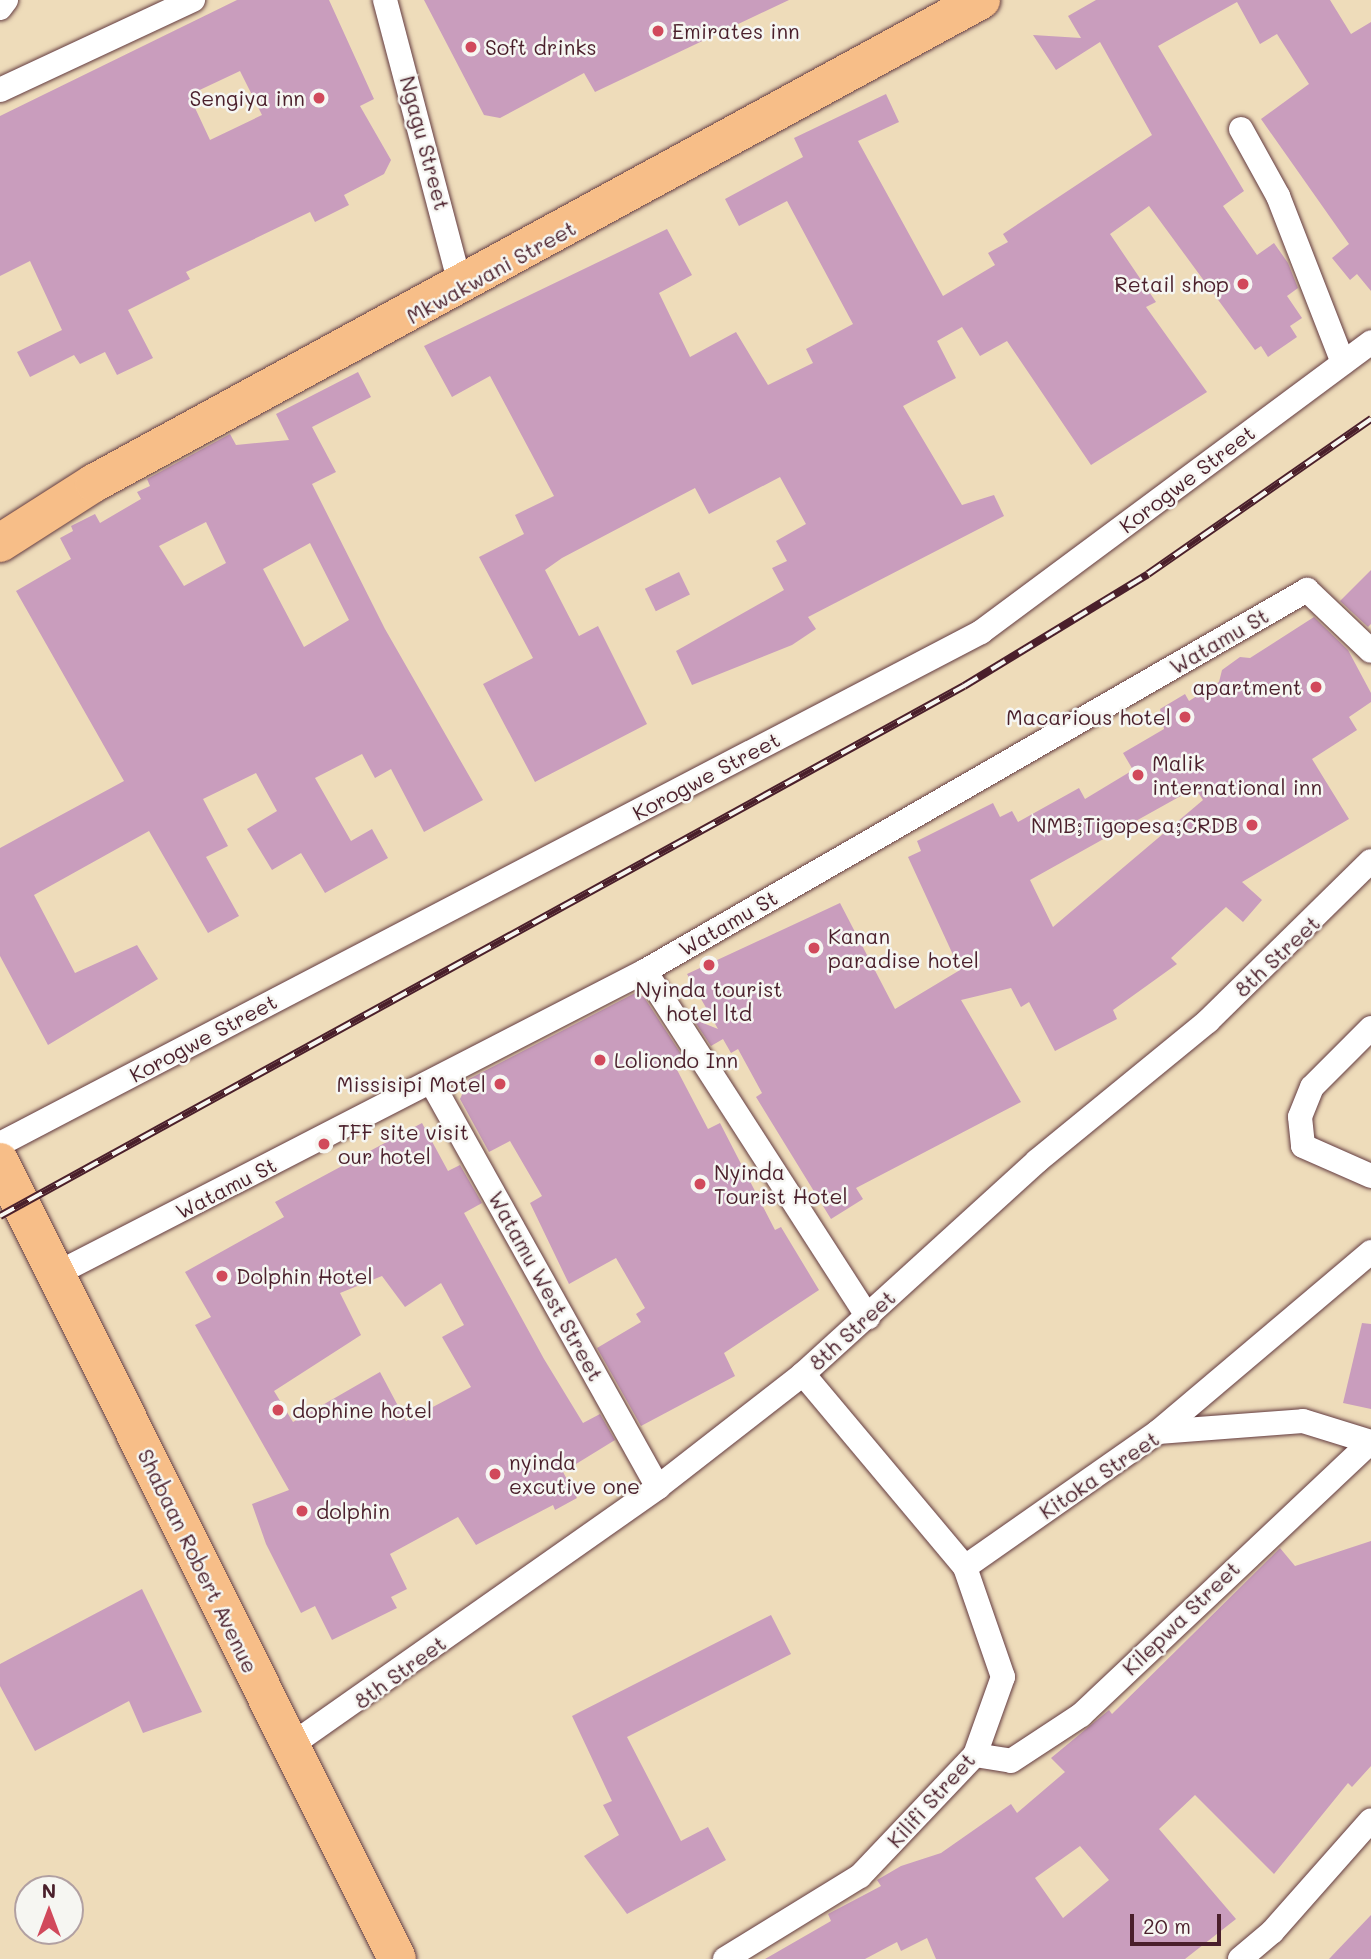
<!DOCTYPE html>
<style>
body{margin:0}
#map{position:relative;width:1371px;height:1959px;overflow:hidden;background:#eedcba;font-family:Mali,sans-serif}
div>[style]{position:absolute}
.building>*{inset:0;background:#c99dbd;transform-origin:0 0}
.roads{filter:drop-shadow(0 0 2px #633b40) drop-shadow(0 0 2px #633b40)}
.street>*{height:24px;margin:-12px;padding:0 12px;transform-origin:12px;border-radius:12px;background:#fff}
.primary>*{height:38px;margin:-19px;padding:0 19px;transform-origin:19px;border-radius:19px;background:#f7be88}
.rail>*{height:8px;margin-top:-4px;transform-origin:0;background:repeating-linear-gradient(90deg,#f6f6f2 0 16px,#4a1f2b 0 32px);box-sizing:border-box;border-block:2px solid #4a1f2b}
.dots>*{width:19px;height:19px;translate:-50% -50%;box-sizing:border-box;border:4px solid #f6f6f2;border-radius:50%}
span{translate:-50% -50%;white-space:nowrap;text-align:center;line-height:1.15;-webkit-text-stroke:5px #f6f6f2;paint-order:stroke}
.poi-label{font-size:21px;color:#4a1f2b}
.left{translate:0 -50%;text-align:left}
.right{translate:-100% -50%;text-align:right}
.street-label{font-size:21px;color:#4a1f2b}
.north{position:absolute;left:14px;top:1875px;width:70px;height:70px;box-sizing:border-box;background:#f6f6f2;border:2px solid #b1a0a2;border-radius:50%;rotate:0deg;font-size:19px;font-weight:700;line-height:28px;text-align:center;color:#4a1f2b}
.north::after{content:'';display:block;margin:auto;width:24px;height:32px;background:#d1495b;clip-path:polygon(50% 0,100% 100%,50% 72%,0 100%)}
.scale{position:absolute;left:1130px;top:1914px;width:91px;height:32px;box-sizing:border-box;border:4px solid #4a1f2b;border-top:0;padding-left:9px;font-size:21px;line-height:24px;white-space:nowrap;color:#4a1f2b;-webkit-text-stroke:5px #f6f6f2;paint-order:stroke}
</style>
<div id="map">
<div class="building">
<div style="clip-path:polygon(evenodd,237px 0,329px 0,374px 99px,360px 106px,391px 160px,384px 174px,344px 195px,349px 205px,315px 222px,310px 212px,186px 272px,190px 279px,128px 310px,153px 358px,117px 375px,105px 352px,80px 364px,74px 355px,30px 377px,17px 352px,62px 330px,30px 261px,0 276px,0 116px,237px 0,240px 71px,262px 115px,210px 140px,189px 95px,240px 71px)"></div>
<div style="clip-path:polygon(424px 0,789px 0,595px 92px,584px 73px,500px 118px,484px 115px)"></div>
<div style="clip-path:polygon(1096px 0,1330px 0,1351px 34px,1371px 22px,1371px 291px,1357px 274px,1350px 280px,1332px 258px,1349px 244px,1261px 119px,1309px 84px,1277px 34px,1260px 44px,1237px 2px,1158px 46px,1244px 191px,1223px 206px,1257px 255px,1274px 243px,1288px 263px,1298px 288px,1287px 296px,1302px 318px,1290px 326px,1297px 337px,1268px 357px,1261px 346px,1255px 350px,1149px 206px,1110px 234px,1156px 302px,1146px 307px,1207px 392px,1091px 465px,1007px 341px,980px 356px,962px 327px,937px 341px,956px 378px,903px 406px,962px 505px,994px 495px,1004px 516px,808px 617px,816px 629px,792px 645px,692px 685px,676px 651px,784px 590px,772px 568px,787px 561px,776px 541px,806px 524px,780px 477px,709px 514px,695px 488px,562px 558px,545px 570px,579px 636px,598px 626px,647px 724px,535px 782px,483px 684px,533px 658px,479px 557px,524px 534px,515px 515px,554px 496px,490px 376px,452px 397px,424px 346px,667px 229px,692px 275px,659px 293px,690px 357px,736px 332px,768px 385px,813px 363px,806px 349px,853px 324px,787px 201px,739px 226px,725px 199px,803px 157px,794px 138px,886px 94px,899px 122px,858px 141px,943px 296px,995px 265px,988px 253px,1008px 242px,1003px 234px,1152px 135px,1100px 42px,1056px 70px,1033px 35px,1081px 38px,1068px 16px)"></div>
<div style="clip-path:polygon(evenodd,358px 372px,371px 397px,312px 427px,336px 472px,312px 484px,385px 629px,483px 800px,424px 832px,391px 769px,375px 778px,362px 754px,315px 778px,351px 841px,372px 829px,388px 858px,325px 893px,301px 853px,272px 870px,247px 829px,277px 811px,256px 773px,203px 799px,228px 846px,206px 857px,239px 916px,208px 933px,149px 831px,34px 895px,75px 973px,137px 945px,158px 979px,48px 1045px,0 956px,0 848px,124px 781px,16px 591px,71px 559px,60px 538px,73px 531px,71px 526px,95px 514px,100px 523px,141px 499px,137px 492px,150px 486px,147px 479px,230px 434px,236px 445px,289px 440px,276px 414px,358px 372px,206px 522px,226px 563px,184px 586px,159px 546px,206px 522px,358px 372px,310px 543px,349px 620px,304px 647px,263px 569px,310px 543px)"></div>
<div style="clip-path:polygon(1371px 570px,1371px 624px,1368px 627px,1340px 601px)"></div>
<div style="left:679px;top:572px;width:25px;height:38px;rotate:64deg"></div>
<div style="clip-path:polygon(evenodd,1314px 617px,1348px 650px,1371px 693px,1371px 702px,1349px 717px,1357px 730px,1312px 759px,1349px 819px,1242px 882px,1262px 900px,1243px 922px,1226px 907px,1171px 958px,1177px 964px,1113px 1010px,1117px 1019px,1055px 1051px,1029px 1002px,1021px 1007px,1011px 988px,961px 1000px,1021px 1102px,856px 1188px,863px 1199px,831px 1219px,756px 1097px,762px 1093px,738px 1049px,731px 1053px,723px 1039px,711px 1046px,693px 1019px,718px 1029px,687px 974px,840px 903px,895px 1009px,960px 970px,908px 857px,921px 851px,917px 841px,993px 803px,1000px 817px,1012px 811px,1018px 822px,1079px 788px,1085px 799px,1133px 770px,1123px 753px,1164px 729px,1160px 709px,1185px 694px,1189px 701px,1219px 682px,1222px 670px,1240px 657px,1250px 658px,1314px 617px,1195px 788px,1203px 800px,1053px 927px,1030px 880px,1195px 788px)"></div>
<div style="clip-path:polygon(635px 993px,644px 997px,685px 1060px,675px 1066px,708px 1129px,720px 1123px,775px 1230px,781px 1227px,819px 1290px,724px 1353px,735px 1376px,641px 1426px,597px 1348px,641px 1322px,636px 1314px,645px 1308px,616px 1258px,569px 1284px,530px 1203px,542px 1196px,510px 1141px,489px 1152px,460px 1099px,469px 1079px)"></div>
<div style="clip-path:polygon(evenodd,422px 1123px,448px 1171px,460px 1165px,482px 1203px,464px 1213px,544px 1359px,583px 1423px,600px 1414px,615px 1440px,563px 1472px,577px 1498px,555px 1510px,553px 1505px,476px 1545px,458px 1517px,390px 1554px,407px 1589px,391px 1597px,397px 1608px,332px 1640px,315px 1606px,301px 1613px,266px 1544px,252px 1504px,289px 1490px,195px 1325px,211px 1317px,185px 1272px,284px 1217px,275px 1202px,422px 1123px,382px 1276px,405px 1307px,441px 1283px,464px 1325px,442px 1337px,471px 1387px,406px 1421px,380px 1372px,293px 1422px,274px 1391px,361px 1335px,340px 1293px,382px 1276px)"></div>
<div style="clip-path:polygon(1362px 1323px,1371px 1324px,1371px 1409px,1343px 1403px)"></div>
<div style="clip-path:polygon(evenodd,1371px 1541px,1371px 1766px,1352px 1787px,1348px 1783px,1274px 1874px,1195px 1795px,1159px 1829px,1236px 1919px,1185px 1959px,936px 1959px,927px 1938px,901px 1951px,897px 1942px,865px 1959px,765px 1959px,831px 1921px,828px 1914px,881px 1886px,877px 1880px,901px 1866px,941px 1853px,1011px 1804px,1017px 1813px,1065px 1772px,1051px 1758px,1109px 1710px,1112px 1714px,1280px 1548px,1295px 1566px,1371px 1541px,1080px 1846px,1109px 1880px,1063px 1918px,1035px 1878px,1080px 1846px)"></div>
<div style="clip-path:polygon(142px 1589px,202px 1712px,143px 1733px,129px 1701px,35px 1751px,0 1686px,0 1664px)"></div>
<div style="clip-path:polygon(771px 1615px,791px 1654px,627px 1737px,681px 1841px,708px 1827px,726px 1860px,627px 1914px,584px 1856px,619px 1835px,603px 1805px,612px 1801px,572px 1716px)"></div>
<div style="clip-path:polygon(1371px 1915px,1371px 1959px,1329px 1959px)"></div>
</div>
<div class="roads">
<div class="street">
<div style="left:385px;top:0;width:298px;rotate:75.2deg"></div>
<div style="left:0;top:8px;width:10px;rotate:-53deg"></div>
<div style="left:0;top:90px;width:213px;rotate:-25deg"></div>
<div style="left:1241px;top:129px;width:77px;rotate:61.1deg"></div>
<div style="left:1278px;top:196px;width:179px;rotate:68.7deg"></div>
<div style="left:645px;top:971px;width:412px;rotate:57.2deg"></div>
<div style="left:1371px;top:1028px;width:83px;rotate:135deg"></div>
<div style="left:1312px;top:1087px;width:32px;rotate:112deg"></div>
<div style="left:1300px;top:1117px;width:29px;rotate:84deg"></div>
<div style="left:1303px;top:1146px;width:74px;rotate:23.8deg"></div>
<div style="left:433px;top:1085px;width:461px;rotate:60.8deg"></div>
<div style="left:0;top:1144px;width:1107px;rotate:-27.56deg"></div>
<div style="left:981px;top:632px;width:486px;rotate:-36.6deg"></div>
<div style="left:56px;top:1274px;width:662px;rotate:-27.22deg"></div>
<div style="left:645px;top:971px;width:764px;rotate:-29.92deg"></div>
<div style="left:1307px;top:590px;width:88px;rotate:43.6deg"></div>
<div style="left:1158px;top:1432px;width:279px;rotate:-40.2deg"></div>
<div style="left:965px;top:1567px;width:236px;rotate:-35deg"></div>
<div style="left:1158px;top:1432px;width:145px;rotate:-4.3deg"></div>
<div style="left:1303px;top:1421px;width:71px;rotate:17.2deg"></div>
<div style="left:290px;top:1746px;width:450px;rotate:-35.1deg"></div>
<div style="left:658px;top:1487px;width:184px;rotate:-37.9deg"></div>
<div style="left:803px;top:1374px;width:316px;rotate:-42.3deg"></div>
<div style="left:1037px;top:1161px;width:221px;rotate:-39.3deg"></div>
<div style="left:1208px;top:1021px;width:228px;rotate:-44.5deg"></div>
<div style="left:975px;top:1755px;width:36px;rotate:9deg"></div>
<div style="left:1011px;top:1761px;width:84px;rotate:-33.3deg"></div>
<div style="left:1081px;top:1715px;width:398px;rotate:-43.3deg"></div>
<div style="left:725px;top:1959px;width:158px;rotate:-31.6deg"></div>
<div style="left:860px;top:1876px;width:167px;rotate:-46.5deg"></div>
<div style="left:975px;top:1755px;width:83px;rotate:-70.3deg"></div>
<div style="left:1003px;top:1677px;width:116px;rotate:-109.1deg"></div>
<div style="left:965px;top:1567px;width:252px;rotate:-130deg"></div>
<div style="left:1240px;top:1959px;width:42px;rotate:-40.2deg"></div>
<div style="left:1272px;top:1932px;width:149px;rotate:-48.5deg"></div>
</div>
<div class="primary">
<div style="left:0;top:543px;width:112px;rotate:-32.6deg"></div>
<div style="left:94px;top:483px;width:1010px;rotate:-28.57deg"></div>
<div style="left:0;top:1162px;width:890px;rotate:63.52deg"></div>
</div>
</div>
<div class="rail">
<div style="left:0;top:1216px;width:1100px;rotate:-28.8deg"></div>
<div style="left:964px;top:686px;width:215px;rotate:-31.3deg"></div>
<div style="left:1148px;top:574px;width:272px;rotate:-34.8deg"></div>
</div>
<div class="dots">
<div style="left:658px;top:31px;background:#d1495b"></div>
<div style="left:471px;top:47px;background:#d1495b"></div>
<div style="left:319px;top:98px;background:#d1495b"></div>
<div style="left:1243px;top:284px;background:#d1495b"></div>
<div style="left:1316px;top:687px;background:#d1495b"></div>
<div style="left:1185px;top:717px;background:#d1495b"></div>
<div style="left:1138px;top:775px;background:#d1495b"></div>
<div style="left:1252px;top:825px;background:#d1495b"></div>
<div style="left:814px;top:948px;background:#d1495b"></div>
<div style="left:709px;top:965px;background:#d1495b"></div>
<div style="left:600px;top:1060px;background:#d1495b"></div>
<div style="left:500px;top:1084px;background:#d1495b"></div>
<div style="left:324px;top:1144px;background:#d1495b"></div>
<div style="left:700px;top:1184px;background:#d1495b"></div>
<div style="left:222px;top:1276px;background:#d1495b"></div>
<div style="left:278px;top:1410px;background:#d1495b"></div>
<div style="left:495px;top:1474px;background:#d1495b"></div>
<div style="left:302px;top:1511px;background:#d1495b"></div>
</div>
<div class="poi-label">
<span class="left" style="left:672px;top:31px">Emirates inn</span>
<span class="left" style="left:485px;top:47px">Soft drinks</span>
<span class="right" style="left:305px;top:98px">Sengiya inn</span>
<span class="right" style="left:1229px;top:284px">Retail shop</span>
<span class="right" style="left:1302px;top:687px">apartment</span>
<span class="right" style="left:1171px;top:717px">Macarious hotel</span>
<span class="left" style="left:1152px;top:775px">Malik<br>international inn</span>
<span class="right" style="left:1238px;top:825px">NMB;Tigopesa;CRDB</span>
<span class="left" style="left:828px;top:948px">Kanan<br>paradise hotel</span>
<span style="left:709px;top:1001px">Nyinda tourist<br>hotel ltd</span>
<span class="left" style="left:614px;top:1060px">Loliondo Inn</span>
<span class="right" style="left:486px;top:1084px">Missisipi Motel</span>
<span class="left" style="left:338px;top:1144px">TFF site visit<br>our hotel</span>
<span class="left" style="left:714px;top:1184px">Nyinda<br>Tourist Hotel</span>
<span class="left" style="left:236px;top:1276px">Dolphin Hotel</span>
<span class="left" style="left:292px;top:1410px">dophine hotel</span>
<span class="left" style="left:509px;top:1474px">nyinda<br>excutive one</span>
<span class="left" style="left:316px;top:1511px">dolphin</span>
</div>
<div class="street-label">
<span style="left:425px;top:143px;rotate:75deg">Ngagu Street</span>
<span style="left:491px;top:272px;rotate:-29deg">Mkwakwani Street</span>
<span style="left:1187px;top:479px;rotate:-37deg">Korogwe Street</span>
<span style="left:1219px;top:641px;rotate:-30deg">Watamu St</span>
<span style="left:706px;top:776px;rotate:-28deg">Korogwe Street</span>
<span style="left:728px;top:923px;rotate:-30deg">Watamu St</span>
<span style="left:1277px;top:956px;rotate:-43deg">8th Street</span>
<span style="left:203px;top:1038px;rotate:-28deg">Korogwe Street</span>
<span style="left:226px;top:1188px;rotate:-27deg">Watamu St</span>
<span style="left:546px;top:1286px;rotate:61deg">Watamu West Street</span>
<span style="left:852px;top:1330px;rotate:-42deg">8th Street</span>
<span style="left:1099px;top:1475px;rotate:-34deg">Kitoka Street</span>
<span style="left:198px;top:1561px;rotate:64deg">Shabaan Robert Avenue</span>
<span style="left:1181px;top:1618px;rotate:-44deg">Kilepwa Street</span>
<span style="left:400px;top:1672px;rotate:-36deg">8th Street</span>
<span style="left:931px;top:1800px;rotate:-48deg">Kilifi Street</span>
</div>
<div class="north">N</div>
<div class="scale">20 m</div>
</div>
